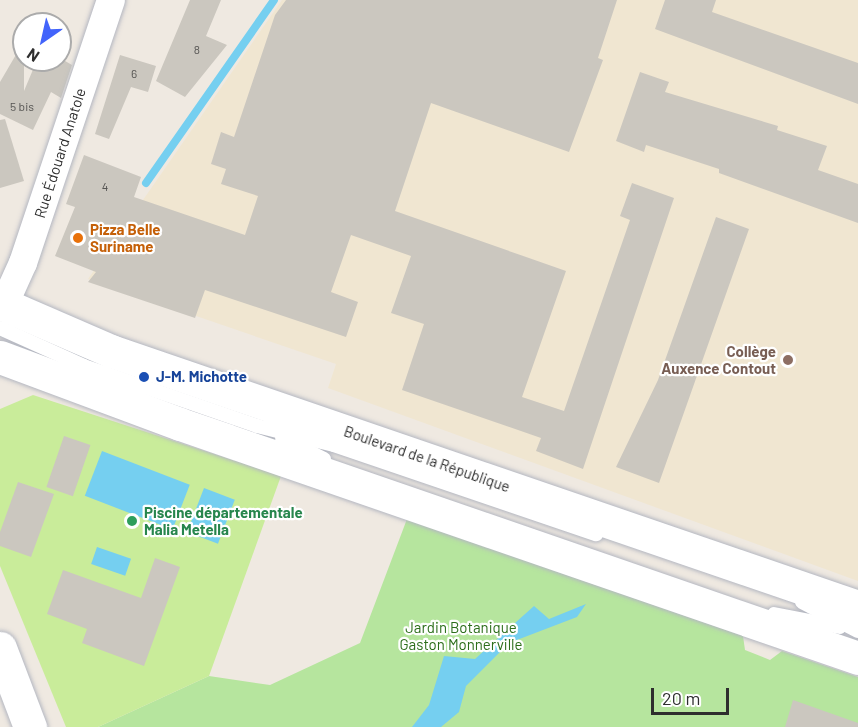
<!DOCTYPE html>
<meta charset="utf-8">
<style>
body{margin:0}
#map{position:relative;width:858px;height:727px;overflow:hidden;background:#efe9e1;font-family:Barlow,sans-serif}
div>[style]{position:absolute}
.education>*{inset:0;background:#f0e6d1}
.green>*{inset:0;background:#b6e59e}
.pitch>*{inset:0;background:#c9ec9a}
.water>*{inset:0;background:#75cff0;transform-origin:0 0}
.stream>*{height:8px;margin:-4px;padding:0 4px;transform-origin:4px;border-radius:4px;background:#75cff0}
.building>*{inset:0;background:#cbc7bf;transform-origin:0 0}
.roads{filter:drop-shadow(0 0 2px #b4b7c1) drop-shadow(0 0 2px #b4b7c1)}
.lane>*{height:14px;margin:-7px;padding:0 7px;transform-origin:7px;border-radius:7px;background:#fff}
.street>*{height:28px;margin:-14px;padding:0 14px;transform-origin:14px;border-radius:14px;background:#fff}
.secondary>*{height:33px;margin:-16.5px;padding:0 16.5px;transform-origin:16.5px;border-radius:16.5px;background:#fff}
.dots>*{width:16px;height:16px;translate:-50% -50%;box-sizing:border-box;border:3px solid #fff;border-radius:50%}
span{translate:-50% -50%;white-space:nowrap;text-align:center;line-height:1.15;-webkit-text-stroke:4.5px #fff;paint-order:stroke}
.number-label{font-size:12px;color:#555452}
.number-label span{-webkit-text-stroke-width:0}
.street-label{font-size:15px;color:#2e2e2e}
.food-label{font-size:15px;color:#c56008;font-weight:700}
.left{translate:0 -50%;text-align:left}
.education-label{font-size:15px;color:#785e54;font-weight:700}
.right{translate:-100% -50%;text-align:right}
.transit-label{font-size:15px;color:#164399;font-weight:700}
.leisure-label{font-size:15px;color:#27864d;font-weight:700}
.park-label{font-size:15px;color:#2c6e1b}
.north{position:absolute;left:12px;top:12px;width:60px;height:60px;box-sizing:border-box;background:#fff;border:2px solid #ababab;border-radius:50%;rotate:214deg;font-size:16px;font-weight:700;line-height:24px;text-align:center;color:#2e2e2e}
.north::after{content:'';display:block;margin:auto;width:21px;height:27px;background:#4264fb;clip-path:polygon(50% 0,100% 100%,50% 72%,0 100%)}
.scale{position:absolute;left:651px;top:688px;width:78px;height:27px;box-sizing:border-box;border:3px solid #2e2e2e;border-top:0;padding-left:8px;font-size:18px;line-height:21px;white-space:nowrap;color:#2e2e2e;-webkit-text-stroke:4px #fff;paint-order:stroke}
</style>
<div id="map">
<div class="education">
<div style="clip-path:polygon(282px 0,858px 0,858px 581px,328px 388px,336px 364px,88px 279px)"></div>
</div>
<div class="green">
<div style="clip-path:polygon(407px 519px,743px 636px,745px 650px,770px 660px,782px 651px,858px 677px,858px 727px,98px 727px,209px 676px,270px 685px,360px 643px)"></div>
</div>
<div class="pitch">
<div style="clip-path:polygon(33px 395px,281px 476px,209px 676px,98px 727px,66px 727px,0 566px,0 409px)"></div>
</div>
<div class="water">
<div style="left:102px;top:451px;width:94px;height:48px;rotate:21deg"></div>
<div style="left:204px;top:488px;width:33px;height:47px;rotate:21deg"></div>
<div style="left:97px;top:547px;width:36px;height:18px;rotate:19deg"></div>
<div style="clip-path:polygon(586px 604px,577px 617px,509px 643px,466px 686px,459px 712px,441px 727px,412px 727px,429px 705px,444px 656px,475px 659px,534px 606px,549px 619px)"></div>
</div>
<div class="stream">
<div style="left:146px;top:183px;width:223px;rotate:-55deg"></div>
</div>
<div class="building">
<div style="clip-path:polygon(190px 0,221px 0,206px 36px,227px 45px,185px 97px,156px 81px)"></div>
<div style="clip-path:polygon(286px 0,617px 0,598px 58px,603px 60px,569px 152px,431px 103px,395px 211px,566px 271px,522px 397px,564px 411px,630px 220px,620px 216px,632px 183px,674px 198px,583px 469px,536px 451px,541px 438px,402px 390px,424px 324px,391px 313px,411px 256px,351px 235px,331px 292px,358px 302px,346px 337px,205px 290px,195px 318px,88px 282px,96px 272px,55px 256px,75px 207px,66px 204px,84px 155px,141px 177px,134px 197px,245px 235px,258px 196px,221px 184px,226px 169px,211px 164px,221px 132px,234px 137px,275px 15px)"></div>
<div style="clip-path:polygon(665px 0,716px 0,712px 12px,858px 63px,858px 104px,655px 29px)"></div>
<div style="clip-path:polygon(24px 41px,24px 91px,37px 60px,60px 58px,72px 65px,61px 98px,51px 92px,33px 130px,0 114px,0 82px)"></div>
<div style="clip-path:polygon(120px 55px,156px 66px,148px 92px,131px 87px,109px 139px,95px 134px)"></div>
<div style="clip-path:polygon(640px 72px,669px 82px,665px 92px,778px 126px,777px 130px,827px 146px,818px 170px,858px 184px,858px 223px,719px 173px,719px 169px,646px 145px,644px 152px,616px 141px)"></div>
<div style="clip-path:polygon(5px 119px,24px 181px,0 188px,0 120px)"></div>
<div style="clip-path:polygon(716px 217px,749px 229px,659px 483px,616px 467px,658px 380px)"></div>
<div style="left:64px;top:436px;width:28px;height:54px;rotate:19deg"></div>
<div style="clip-path:polygon(18px 482px,54px 494px,31px 557px,0 546px,0 532px)"></div>
<div style="clip-path:polygon(155px 558px,180px 567px,144px 666px,82px 643px,87px 629px,47px 614px,63px 570px,141px 598px)"></div>
<div style="clip-path:polygon(793px 700px,858px 723px,858px 727px,785px 727px)"></div>
</div>
<div class="roads">
<div class="lane">
<div style="left:0;top:328px;width:92px;rotate:24.3deg"></div>
<div style="left:84px;top:366px;width:183px;rotate:19.1deg"></div>
<div style="left:257px;top:426px;width:79px;rotate:13.9deg"></div>
<div style="left:334px;top:445px;width:277px;rotate:18.8deg"></div>
<div style="left:282px;top:438px;width:47px;rotate:26.6deg"></div>
<div style="left:802px;top:602px;width:63px;rotate:27.4deg"></div>
<div style="left:774px;top:614px;width:67px;rotate:11.1deg"></div>
</div>
<div class="street">
<div style="left:4px;top:305px;width:46px;rotate:-65.7deg"></div>
<div style="left:23px;top:263px;width:277px;rotate:-71.5deg"></div>
</div>
<div class="secondary">
<div style="left:0;top:303px;width:121px;rotate:23.4deg"></div>
<div style="left:111px;top:351px;width:790px;rotate:18.92deg"></div>
<div style="left:0;top:357px;width:192px;rotate:20.4deg"></div>
<div style="left:180px;top:424px;width:717px;rotate:19.04deg"></div>
<div style="left:0;top:648px;width:85px;rotate:69.2deg"></div>
</div>
</div>
<div class="dots">
<div style="left:78px;top:238px;background:#e8710a"></div>
<div style="left:788px;top:360px;background:#8d6e63"></div>
<div style="left:144px;top:377px;background:#1a4fb4"></div>
<div style="left:132px;top:521px;background:#2e9e5b"></div>
</div>
<div class="number-label">
<span style="left:197px;top:50px">8</span>
<span style="left:134px;top:74px">6</span>
<span style="left:22px;top:107px">5 bis</span>
<span style="left:105px;top:187px">4</span>
</div>
<div class="street-label">
<span style="left:60px;top:153px;rotate:-72deg">Rue Édouard Anatole</span>
<span style="left:427px;top:459px;rotate:19deg">Boulevard de la République</span>
</div>
<div class="food-label">
<span class="left" style="left:90px;top:238px">Pizza Belle<br>Suriname</span>
</div>
<div class="education-label">
<span class="right" style="left:776px;top:360px">Collège<br>Auxence Contout</span>
</div>
<div class="transit-label">
<span class="left" style="left:156px;top:377px">J-M. Michotte</span>
</div>
<div class="leisure-label">
<span class="left" style="left:144px;top:521px">Piscine départementale<br>Malia Metella</span>
</div>
<div class="park-label">
<span style="left:461px;top:636px">Jardin Botanique<br>Gaston Monnerville</span>
</div>
<div class="north">N</div>
<div class="scale">20 m</div>
</div>
